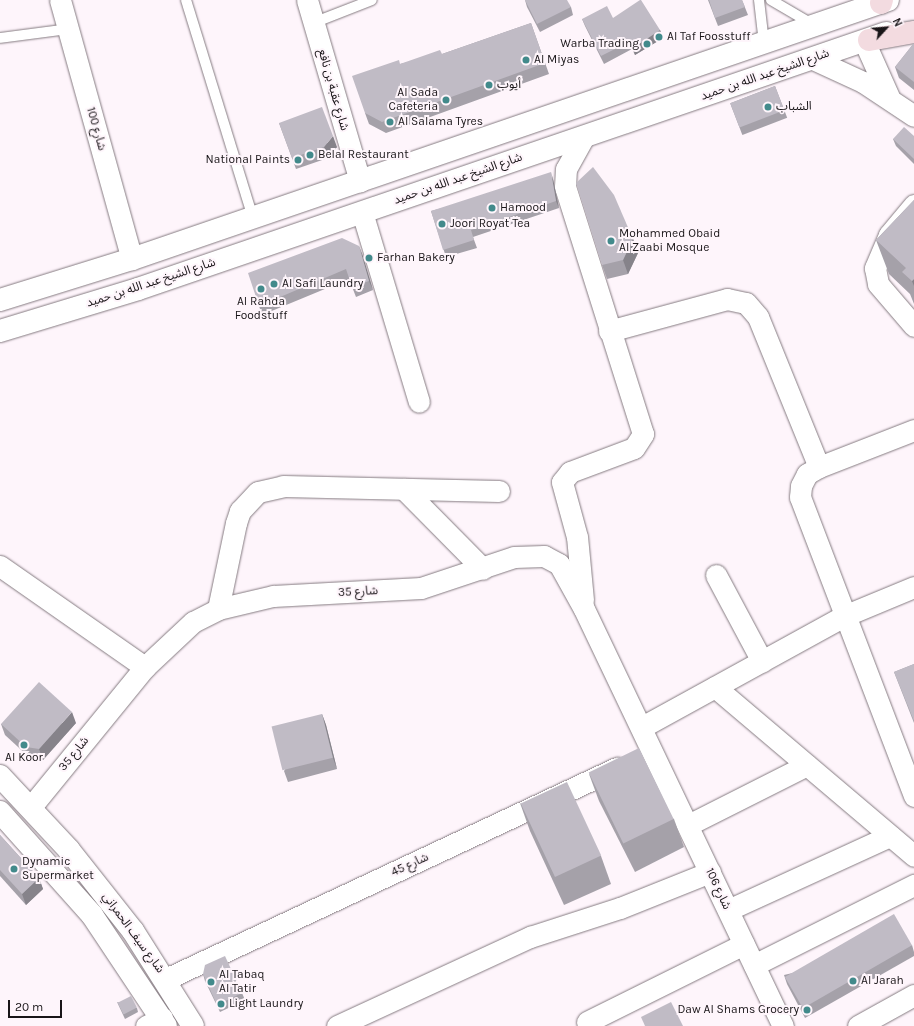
<!DOCTYPE html>
<meta charset="utf-8">
<style>
body{margin:0}
#map{position:relative;width:914px;height:1026px;overflow:hidden;background:#fef5fb;font-family:Karla,"Noto Sans Arabic",sans-serif}
div>[style]{position:absolute}
.roads{filter:drop-shadow(0 0 1px #857b81) drop-shadow(0 0 1px #857b81)}
.service>*{height:10px;margin:-5px;padding:0 5px;transform-origin:5px;border-radius:5px;background:#fff}
.minor>*{height:21px;margin:-10.5px;padding:0 10.5px;transform-origin:10.5px;border-radius:10.5px;background:#fff}
.tertiary>*{height:22px;margin:-11px;padding:0 11px;transform-origin:11px;border-radius:11px;background:#fff}
.secondary>*{height:22px;margin:-11px;padding:0 11px;transform-origin:11px;border-radius:11px;background:#f3dbe0}
.wall>*{inset:0;background:#a5a1a9;transform-origin:0 0}
.shaded-wall>*{inset:0;background:#86838a}
.building>*{inset:0;background:#c0bbc5;transform-origin:0 0}
.dots>*{width:11px;height:11px;translate:-50% -50%;box-sizing:border-box;border:2px solid #fef5fb;border-radius:50%}
span{translate:-50% -50%;white-space:nowrap;text-align:center;line-height:1.15;-webkit-text-stroke:4px #fef5fb;paint-order:stroke}
.poi-label{font-size:12px;color:#191518}
.left{translate:0 -50%;text-align:left}
.right{translate:-100% -50%;text-align:right}
.street-label{font-size:12px;color:#191518}
.north{position:absolute;left:866px;top:8px;width:40px;height:40px;-webkit-text-stroke:3px #fef5fb;paint-order:stroke;rotate:64deg;font-size:11px;font-weight:700;line-height:16px;text-align:center;color:#191518}
.north::after{content:'';display:block;margin:auto;width:14px;height:18px;background:#191518;clip-path:polygon(50% 0,100% 100%,50% 72%,0 100%)}
.scale{position:absolute;left:8px;top:1000px;width:54px;height:18px;box-sizing:border-box;border:2px solid #191518;border-top:0;padding-left:5px;font-size:12px;line-height:14px;white-space:nowrap;color:#191518;-webkit-text-stroke:3px #fef5fb;paint-order:stroke}
</style>
<div id="map">
<div class="roads">
<div class="service">
<div style="left:186px;top:0;width:228px;rotate:72.9deg"></div>
<div style="left:759px;top:0;width:43px;rotate:83.4deg"></div>
<div style="left:771px;top:0;width:48px;rotate:30.3deg"></div>
<div style="left:313px;top:23px;width:63px;rotate:-21.3deg"></div>
<div style="left:0;top:38px;width:69px;rotate:-7.5deg"></div>
</div>
<div class="minor">
<div style="left:60px;top:0;width:269px;rotate:74.5deg"></div>
<div style="left:307px;top:0;width:189px;rotate:73.7deg"></div>
<div style="left:864px;top:41px;width:61px;rotate:65.9deg"></div>
<div style="left:813px;top:59px;width:55px;rotate:24.7deg"></div>
<div style="left:863px;top:82px;width:61px;rotate:33.7deg"></div>
<div style="left:914px;top:205px;width:39px;rotate:130deg"></div>
<div style="left:889px;top:235px;width:36px;rotate:113deg"></div>
<div style="left:875px;top:268px;width:16px;rotate:79deg"></div>
<div style="left:878px;top:284px;width:55px;rotate:49.4deg"></div>
<div style="left:362px;top:212px;width:198px;rotate:73.3deg"></div>
<div style="left:609px;top:331px;width:122px;rotate:-15.2deg"></div>
<div style="left:727px;top:299px;width:19px;rotate:12deg"></div>
<div style="left:746px;top:303px;width:18px;rotate:49deg"></div>
<div style="left:758px;top:317px;width:162px;rotate:67.9deg"></div>
<div style="left:914px;top:430px;width:102px;rotate:158.7deg"></div>
<div style="left:819px;top:467px;width:14px;rotate:150deg"></div>
<div style="left:807px;top:474px;width:13px;rotate:117deg"></div>
<div style="left:801px;top:486px;width:11px;rotate:95deg"></div>
<div style="left:800px;top:497px;width:320px;rotate:69.1deg"></div>
<div style="left:404px;top:489px;width:112px;rotate:45.4deg"></div>
<div style="left:0;top:566px;width:177px;rotate:34.9deg"></div>
<div style="left:716px;top:575px;width:98px;rotate:61.9deg"></div>
<div style="left:583px;top:600px;width:63px;rotate:-95.4deg"></div>
<div style="left:577px;top:537px;width:57px;rotate:-105.3deg"></div>
<div style="left:562px;top:482px;width:13px;rotate:-51deg"></div>
<div style="left:570px;top:472px;width:68px;rotate:-20.6deg"></div>
<div style="left:634px;top:448px;width:17px;rotate:-57deg"></div>
<div style="left:643px;top:434px;width:259px;rotate:-107.5deg"></div>
<div style="left:565px;top:187px;width:18px;rotate:-87deg"></div>
<div style="left:566px;top:169px;width:38px;rotate:-61deg"></div>
<div style="left:218px;top:609px;width:88px;rotate:-78.2deg"></div>
<div style="left:236px;top:523px;width:13px;rotate:-72deg"></div>
<div style="left:240px;top:511px;width:26px;rotate:-47deg"></div>
<div style="left:258px;top:492px;width:26px;rotate:-13deg"></div>
<div style="left:283px;top:486px;width:216px;rotate:1.3deg"></div>
<div style="left:715px;top:687px;width:261px;rotate:40.3deg"></div>
<div style="left:642px;top:727px;width:230px;rotate:-28.8deg"></div>
<div style="left:844px;top:616px;width:76px;rotate:-22.5deg"></div>
<div style="left:30px;top:808px;width:182px;rotate:-50.8deg"></div>
<div style="left:145px;top:667px;width:66px;rotate:-43.2deg"></div>
<div style="left:193px;top:622px;width:28px;rotate:-27deg"></div>
<div style="left:218px;top:609px;width:57px;rotate:-13.3deg"></div>
<div style="left:273px;top:596px;width:148px;rotate:-3.1deg"></div>
<div style="left:421px;top:588px;width:98px;rotate:-18.4deg"></div>
<div style="left:514px;top:557px;width:30px;rotate:-2deg"></div>
<div style="left:544px;top:556px;width:17px;rotate:28deg"></div>
<div style="left:559px;top:564px;width:51px;rotate:60.9deg"></div>
<div style="left:584px;top:609px;width:462px;rotate:64.5deg"></div>
<div style="left:688px;top:825px;width:133px;rotate:-26.8deg"></div>
<div style="left:728px;top:910px;width:178px;rotate:-24.6deg"></div>
<div style="left:754px;top:965px;width:179px;rotate:-26.6deg"></div>
<div style="left:166px;top:979px;width:498px;rotate:-25.1deg"></div>
<div style="left:587px;top:1022px;width:175px;rotate:-26.4deg"></div>
<div style="left:146px;top:1026px;width:18px;rotate:-27deg"></div>
<div style="left:337px;top:1026px;width:213px;rotate:-24.8deg"></div>
<div style="left:530px;top:937px;width:95px;rotate:-17.9deg"></div>
<div style="left:620px;top:908px;width:97px;rotate:-21.8deg"></div>
<div style="left:858px;top:1026px;width:64px;rotate:-29deg"></div>
</div>
<div class="tertiary">
<div style="left:0;top:300px;width:138px;rotate:-17.3deg"></div>
<div style="left:132px;top:259px;width:799px;rotate:-18.91deg"></div>
<div style="left:0;top:331px;width:144px;rotate:-16.9deg"></div>
<div style="left:138px;top:289px;width:791px;rotate:-18.89deg"></div>
<div style="left:0;top:776px;width:101px;rotate:47deg"></div>
<div style="left:69px;top:850px;width:103px;rotate:51.7deg"></div>
<div style="left:133px;top:931px;width:112px;rotate:57.7deg"></div>
<div style="left:0;top:812px;width:138px;rotate:48.2deg"></div>
<div style="left:92px;top:915px;width:133px;rotate:56.3deg"></div>
</div>
<div class="secondary">
<div style="left:881px;top:3px;width:3px;rotate:-72deg"></div>
<div style="left:869px;top:40px;width:46px;rotate:-10.1deg"></div>
</div>
</div>
<div class="wall">
<div style="clip-path:polygon(525px 0,571px 7px,573px 15px,540px 32px,527px 7px)"></div>
<div style="clip-path:polygon(708px 0,742px 0,748px 15px,718px 26px)"></div>
<div style="clip-path:polygon(613px 18px,660px 30px,663px 38px,635px 55px,632px 49px,604px 64px,585px 26px,582px 19px)"></div>
<div style="clip-path:polygon(531px 23px,549px 74px,386px 133px,369px 124px,365px 113px,400px 64px,442px 54px)"></div>
<div style="clip-path:polygon(914px 43px,914px 90px,899px 78px,895px 67px)"></div>
<div style="left:775px;top:86px;width:34px;height:48px;rotate:69deg"></div>
<div style="clip-path:polygon(279px 123px,337px 147px,328px 158px,296px 169px)"></div>
<div style="clip-path:polygon(914px 136px,914px 164px,896px 146px,893px 139px)"></div>
<div style="clip-path:polygon(553px 179px,559px 208px,473px 237px,477px 248px,446px 257px,431px 211px)"></div>
<div style="clip-path:polygon(914px 200px,914px 304px,910px 294px,889px 274px,876px 240px)"></div>
<div style="clip-path:polygon(633px 239px,638px 253px,628px 274px,607px 279px,602px 265px)"></div>
<div style="clip-path:polygon(359px 246px,373px 290px,356px 297px,349px 279px,262px 315px,259px 306px)"></div>
<div style="clip-path:polygon(914px 664px,914px 723px,894px 672px)"></div>
<div style="clip-path:polygon(322px 714px,326px 725px,337px 769px,288px 782px,284px 771px)"></div>
<div style="clip-path:polygon(76px 723px,43px 760px,30px 758px,5px 735px,1px 724px)"></div>
<div style="clip-path:polygon(589px 774px,674px 819px,684px 847px,635px 872px,599px 801px)"></div>
<div style="clip-path:polygon(520px 803px,601px 856px,611px 884px,564px 905px,530px 831px)"></div>
<div style="clip-path:polygon(0 835px,39px 878px,43px 889px,26px 905px,0 876px)"></div>
<div style="clip-path:polygon(912px 945px,914px 952px,914px 956px,805px 1018px,787px 984px,784px 975px)"></div>
<div style="clip-path:polygon(203px 974px,242px 993px,245px 1000px,220px 1012px,205px 981px)"></div>
<div style="clip-path:polygon(117px 1002px,137px 1008px,138px 1012px,125px 1019px)"></div>
</div>
<div class="shaded-wall">
<div style="clip-path:polygon(660px 30px,663px 38px,635px 55px,633px 48px)"></div>
<div style="clip-path:polygon(333px 136px,337px 147px,328px 158px,324px 147px)"></div>
<div style="clip-path:polygon(551px 172px,553px 179px,559px 208px,556px 201px)"></div>
<div style="clip-path:polygon(633px 239px,638px 253px,628px 274px,623px 260px)"></div>
<div style="clip-path:polygon(359px 246px,363px 256px,373px 290px,369px 281px)"></div>
<div style="clip-path:polygon(914px 279px,914px 286px,912px 281px)"></div>
<div style="clip-path:polygon(72px 712px,76px 723px,43px 760px,39px 749px)"></div>
<div style="clip-path:polygon(322px 714px,326px 725px,337px 769px,333px 758px)"></div>
<div style="clip-path:polygon(39px 878px,43px 889px,26px 905px,22px 894px)"></div>
</div>
<div class="building">
<div style="clip-path:polygon(525px 0,567px 0,571px 7px,537px 24px)"></div>
<div style="clip-path:polygon(640px 0,641px 0,660px 30px,633px 48px,629px 42px,601px 56px,582px 19px,607px 6px,613px 18px)"></div>
<div style="clip-path:polygon(709px 0,742px 0,745px 7px,715px 18px)"></div>
<div style="clip-path:polygon(531px 23px,545px 63px,382px 122px,365px 113px,352px 76px,399px 60px,400px 64px,440px 50px,442px 54px)"></div>
<div style="clip-path:polygon(914px 43px,914px 82px,895px 67px)"></div>
<div style="left:775px;top:86px;width:26px;height:48px;rotate:69deg"></div>
<div style="clip-path:polygon(322px 107px,333px 136px,324px 147px,292px 158px,279px 123px)"></div>
<div style="clip-path:polygon(904px 127px,914px 136px,914px 159px,893px 139px)"></div>
<div style="clip-path:polygon(593px 167px,614px 195px,633px 239px,623px 260px,602px 265px,576px 183px)"></div>
<div style="clip-path:polygon(551px 172px,556px 201px,471px 230px,474px 240px,443px 250px,431px 211px)"></div>
<div style="clip-path:polygon(914px 200px,914px 279px,912px 281px,902px 272px,906px 268px,876px 240px)"></div>
<div style="clip-path:polygon(342px 238px,359px 246px,369px 281px,352px 287px,346px 269px,259px 306px,248px 273px)"></div>
<div style="clip-path:polygon(914px 664px,914px 721px,894px 672px)"></div>
<div style="clip-path:polygon(39px 682px,72px 712px,39px 749px,26px 747px,1px 724px)"></div>
<div style="left:322px;top:714px;width:45px;height:52px;rotate:76deg"></div>
<div style="left:639px;top:748px;width:79px;height:56px;rotate:64deg"></div>
<div style="left:567px;top:782px;width:81px;height:51px;rotate:65deg"></div>
<div style="clip-path:polygon(0 835px,39px 878px,22px 894px,0 870px)"></div>
<div style="left:894px;top:914px;width:36px;height:126px;rotate:60deg"></div>
<div style="clip-path:polygon(225px 956px,242px 993px,217px 1005px,203px 974px,205px 965px)"></div>
<div style="left:131px;top:996px;width:13px;height:15px;rotate:63deg"></div>
<div style="clip-path:polygon(671px 1002px,683px 1026px,645px 1026px,641px 1017px)"></div>
</div>
<div class="dots">
<div style="left:659px;top:37px;background:#428a8b"></div>
<div style="left:647px;top:44px;background:#428a8b"></div>
<div style="left:526px;top:60px;background:#428a8b"></div>
<div style="left:489px;top:85px;background:#428a8b"></div>
<div style="left:446px;top:100px;background:#428a8b"></div>
<div style="left:768px;top:107px;background:#428a8b"></div>
<div style="left:390px;top:122px;background:#428a8b"></div>
<div style="left:310px;top:155px;background:#428a8b"></div>
<div style="left:298px;top:160px;background:#428a8b"></div>
<div style="left:492px;top:208px;background:#428a8b"></div>
<div style="left:442px;top:224px;background:#428a8b"></div>
<div style="left:611px;top:241px;background:#428a8b"></div>
<div style="left:369px;top:258px;background:#428a8b"></div>
<div style="left:274px;top:284px;background:#428a8b"></div>
<div style="left:261px;top:289px;background:#428a8b"></div>
<div style="left:24px;top:745px;background:#428a8b"></div>
<div style="left:14px;top:869px;background:#428a8b"></div>
<div style="left:853px;top:981px;background:#428a8b"></div>
<div style="left:211px;top:982px;background:#428a8b"></div>
<div style="left:221px;top:1004px;background:#428a8b"></div>
<div style="left:807px;top:1010px;background:#428a8b"></div>
</div>
<div class="poi-label">
<span class="left" style="left:667px;top:37px">Al Taf Foosstuff</span>
<span class="right" style="left:639px;top:44px">Warba Trading</span>
<span class="left" style="left:534px;top:60px">Al Miyas</span>
<span class="left" style="left:497px;top:85px">أيوب</span>
<span class="right" style="left:438px;top:100px">Al Sada<br>Cafeteria</span>
<span class="left" style="left:776px;top:107px">الشباب</span>
<span class="left" style="left:398px;top:122px">Al Salama Tyres</span>
<span class="left" style="left:318px;top:155px">Belal Restaurant</span>
<span class="right" style="left:290px;top:160px">National Paints</span>
<span class="left" style="left:500px;top:208px">Hamood</span>
<span class="left" style="left:450px;top:224px">Joori Royat Tea</span>
<span class="left" style="left:619px;top:241px">Mohammed Obaid<br>Al Zaabi Mosque</span>
<span class="left" style="left:377px;top:258px">Farhan Bakery</span>
<span class="left" style="left:282px;top:284px">Al Safi Laundry</span>
<span style="left:261px;top:309px">Al Rahda<br>Foodstuff</span>
<span style="left:24px;top:758px">Al Koor</span>
<span class="left" style="left:22px;top:869px">Dynamic<br>Supermarket</span>
<span class="left" style="left:219px;top:982px">Al Tabaq<br>Al Tatir</span>
<span class="left" style="left:861px;top:981px">Al Jarah</span>
<span class="left" style="left:229px;top:1004px">Light Laundry</span>
<span class="right" style="left:799px;top:1010px">Daw Al Shams Grocery</span>
</div>
<div class="street-label">
<span style="left:765px;top:75px;rotate:-19deg">شارع الشيخ عبد الله بن حميد</span>
<span style="left:333px;top:90px;rotate:74deg">شارع عقبة بن نافع</span>
<span style="left:96px;top:129px;rotate:74deg">شارع 100</span>
<span style="left:458px;top:179px;rotate:-19deg">شارع الشيخ عبد الله بن حميد</span>
<span style="left:151px;top:283px;rotate:-18deg">شارع الشيخ عبد الله بن حميد</span>
<span style="left:358px;top:592px;rotate:-3deg">شارع 35</span>
<span style="left:74px;top:754px;rotate:-51deg">شارع 35</span>
<span style="left:410px;top:865px;rotate:-25deg">شارع 45</span>
<span style="left:718px;top:889px;rotate:65deg">شارع 106</span>
<span style="left:133px;top:933px;rotate:54deg">شارع سيف الحمراني</span>
</div>
<div class="north">N</div>
<div class="scale">20 m</div>
</div>
